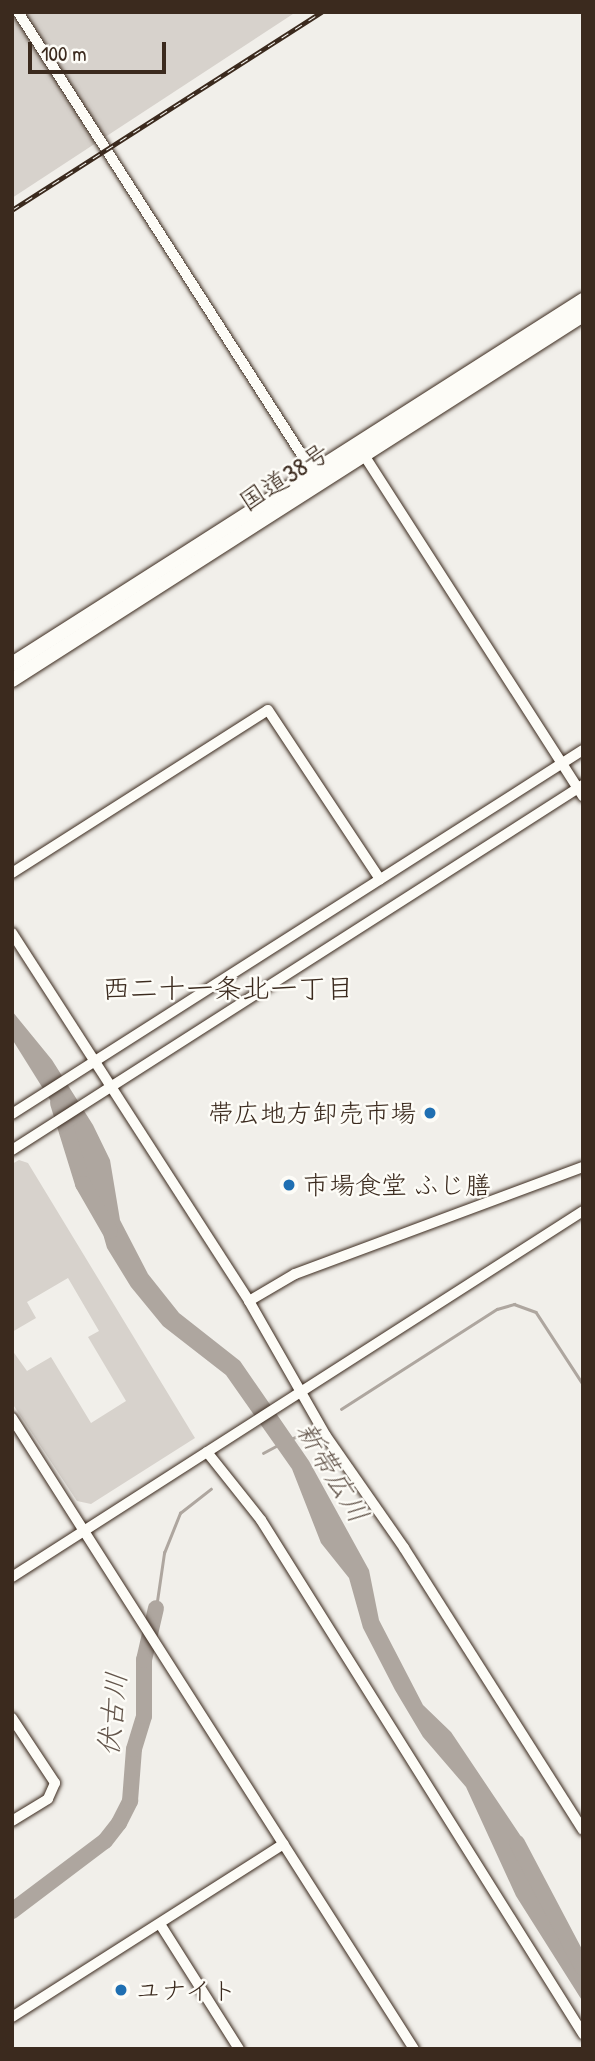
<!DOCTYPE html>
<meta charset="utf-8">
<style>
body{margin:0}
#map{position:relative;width:595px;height:2061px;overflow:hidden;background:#f1efea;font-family:"Patrick Hand","Klee One",sans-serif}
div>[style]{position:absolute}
.green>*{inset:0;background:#d7d2cc}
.water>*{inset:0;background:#aea69f}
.stream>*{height:2.5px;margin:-1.25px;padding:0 1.25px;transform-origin:1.25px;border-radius:1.25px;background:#aea69f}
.river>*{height:16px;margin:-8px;padding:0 8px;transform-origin:8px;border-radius:8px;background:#aea69f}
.roads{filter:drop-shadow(0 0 2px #3b2a1e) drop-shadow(0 0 2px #3b2a1e)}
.minor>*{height:10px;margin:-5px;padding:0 5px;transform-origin:5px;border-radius:5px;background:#fdfcf7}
.highway>*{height:14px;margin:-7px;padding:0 7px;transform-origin:7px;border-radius:7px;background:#fdfcf7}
.rail>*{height:5px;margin-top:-2.5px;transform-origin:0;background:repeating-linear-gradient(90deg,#fdfcf7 0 8px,#3b2a1e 0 16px);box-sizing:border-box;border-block:2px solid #3b2a1e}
.dots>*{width:19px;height:19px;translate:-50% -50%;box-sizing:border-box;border:4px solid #fdfcf7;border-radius:50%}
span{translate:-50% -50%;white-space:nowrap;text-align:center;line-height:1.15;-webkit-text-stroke:5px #fdfcf7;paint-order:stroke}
.street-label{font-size:26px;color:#3b2a1e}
.poi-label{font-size:26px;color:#3b2a1e}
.right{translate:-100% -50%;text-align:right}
.left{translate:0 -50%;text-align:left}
.neighbourhood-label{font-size:28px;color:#3b2a1e}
.water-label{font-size:28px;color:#63554b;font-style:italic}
.frame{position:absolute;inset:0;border:14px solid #3b2a1e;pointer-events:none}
.scale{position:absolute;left:28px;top:42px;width:138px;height:32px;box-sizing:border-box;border:4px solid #3b2a1e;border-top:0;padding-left:9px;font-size:21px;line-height:24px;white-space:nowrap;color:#3b2a1e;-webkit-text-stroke:5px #fdfcf7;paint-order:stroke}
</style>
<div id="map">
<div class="green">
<div style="clip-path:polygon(12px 12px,296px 12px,12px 198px)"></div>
<div style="clip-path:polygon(19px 1160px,28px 1163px,195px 1438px,91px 1504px,77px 1501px,12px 1403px,12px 1350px,27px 1371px,51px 1357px,91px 1423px,126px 1401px,88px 1337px,99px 1331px,68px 1278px,27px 1302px,36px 1318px,12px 1332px,12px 1164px)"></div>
</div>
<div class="water">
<div style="clip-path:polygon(12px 1011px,52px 1060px,93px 1125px,110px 1160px,120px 1220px,148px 1274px,179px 1313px,240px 1361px,309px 1461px,369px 1570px,379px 1620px,423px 1705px,451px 1732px,522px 1838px,533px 1889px,583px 1961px,583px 2002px,516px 1896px,466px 1787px,423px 1737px,395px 1690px,363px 1628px,349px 1578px,321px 1543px,292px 1469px,226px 1375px,163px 1326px,131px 1287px,107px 1248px,77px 1143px,12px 1039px)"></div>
</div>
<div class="stream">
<div style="left:341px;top:1409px;width:185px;rotate:-32.7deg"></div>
<div style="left:497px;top:1309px;width:18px;rotate:-16deg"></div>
<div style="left:514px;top:1304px;width:23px;rotate:20deg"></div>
<div style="left:536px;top:1312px;width:86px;rotate:56.9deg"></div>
<div style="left:291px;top:1439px;width:15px;rotate:-23deg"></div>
<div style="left:263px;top:1453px;width:17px;rotate:-28deg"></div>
<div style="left:156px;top:1608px;width:56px;rotate:-81.7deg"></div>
<div style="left:164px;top:1553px;width:43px;rotate:-68.2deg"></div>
<div style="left:180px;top:1513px;width:39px;rotate:-38deg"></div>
</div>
<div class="river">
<div style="left:58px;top:1103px;width:85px;rotate:72.8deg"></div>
<div style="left:83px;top:1184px;width:54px;rotate:60.1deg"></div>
<div style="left:517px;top:1843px;width:141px;rotate:62.2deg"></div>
<div style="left:12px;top:1911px;width:116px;rotate:-37deg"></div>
<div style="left:105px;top:1841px;width:23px;rotate:-52deg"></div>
<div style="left:119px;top:1823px;width:25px;rotate:-63deg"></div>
<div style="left:130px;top:1801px;width:52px;rotate:-85.6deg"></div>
<div style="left:134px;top:1749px;width:34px;rotate:-73deg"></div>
<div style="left:144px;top:1716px;width:56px;rotate:-90deg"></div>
<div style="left:144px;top:1660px;width:53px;rotate:-77deg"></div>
</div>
<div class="roads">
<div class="minor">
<div style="left:18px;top:12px;width:552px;rotate:57.35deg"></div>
<div style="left:362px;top:452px;width:409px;rotate:57.3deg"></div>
<div style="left:12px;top:873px;width:303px;rotate:-32.5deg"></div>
<div style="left:268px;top:710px;width:203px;rotate:56.5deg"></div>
<div style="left:12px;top:933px;width:438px;rotate:57.2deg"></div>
<div style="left:249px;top:1301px;width:155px;rotate:60.3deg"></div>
<div style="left:326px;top:1436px;width:136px;rotate:55.1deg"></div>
<div style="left:404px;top:1548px;width:334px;rotate:57.6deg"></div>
<div style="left:12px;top:1114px;width:677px;rotate:-32.52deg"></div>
<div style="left:12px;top:1150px;width:678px;rotate:-32.59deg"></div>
<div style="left:249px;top:1301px;width:53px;rotate:-30.4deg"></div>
<div style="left:295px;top:1274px;width:307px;rotate:-20.4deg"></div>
<div style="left:12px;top:1418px;width:748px;rotate:57.5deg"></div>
<div style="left:207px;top:1452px;width:87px;rotate:51.5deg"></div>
<div style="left:261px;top:1520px;width:607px;rotate:57.93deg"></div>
<div style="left:12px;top:1577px;width:678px;rotate:-32.66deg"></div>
<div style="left:12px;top:1718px;width:78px;rotate:56.5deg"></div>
<div style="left:55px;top:1783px;width:17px;rotate:114deg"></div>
<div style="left:48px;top:1799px;width:42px;rotate:148.6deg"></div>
<div style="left:160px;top:1924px;width:148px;rotate:57.7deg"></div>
<div style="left:12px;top:2017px;width:322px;rotate:-32.5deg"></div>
</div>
<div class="highway">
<div style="left:12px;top:664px;width:677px;rotate:-32.52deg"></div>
<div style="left:12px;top:680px;width:678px;rotate:-32.59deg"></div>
</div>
</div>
<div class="rail">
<div style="left:12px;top:210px;width:368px;rotate:-32.6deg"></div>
</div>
<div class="dots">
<div style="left:430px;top:1113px;background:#1f6fb2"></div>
<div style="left:289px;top:1185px;background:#1f6fb2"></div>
<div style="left:121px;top:1990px;background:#1f6fb2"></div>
</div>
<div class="street-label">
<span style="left:284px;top:477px;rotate:-33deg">国道38号</span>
</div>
<div class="poi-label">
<span class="right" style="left:416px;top:1113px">帯広地方卸売市場</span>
<span class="left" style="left:303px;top:1185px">市場食堂 ふじ膳</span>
<span class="left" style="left:135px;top:1990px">ユナイト</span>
</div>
<div class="neighbourhood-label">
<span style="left:228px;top:988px">西二十一条北一丁目</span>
</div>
<div class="water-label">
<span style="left:333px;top:1472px;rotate:59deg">新帯広川</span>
<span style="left:112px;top:1714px;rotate:-84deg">伏古川</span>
</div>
<div class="frame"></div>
<div class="scale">100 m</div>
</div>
